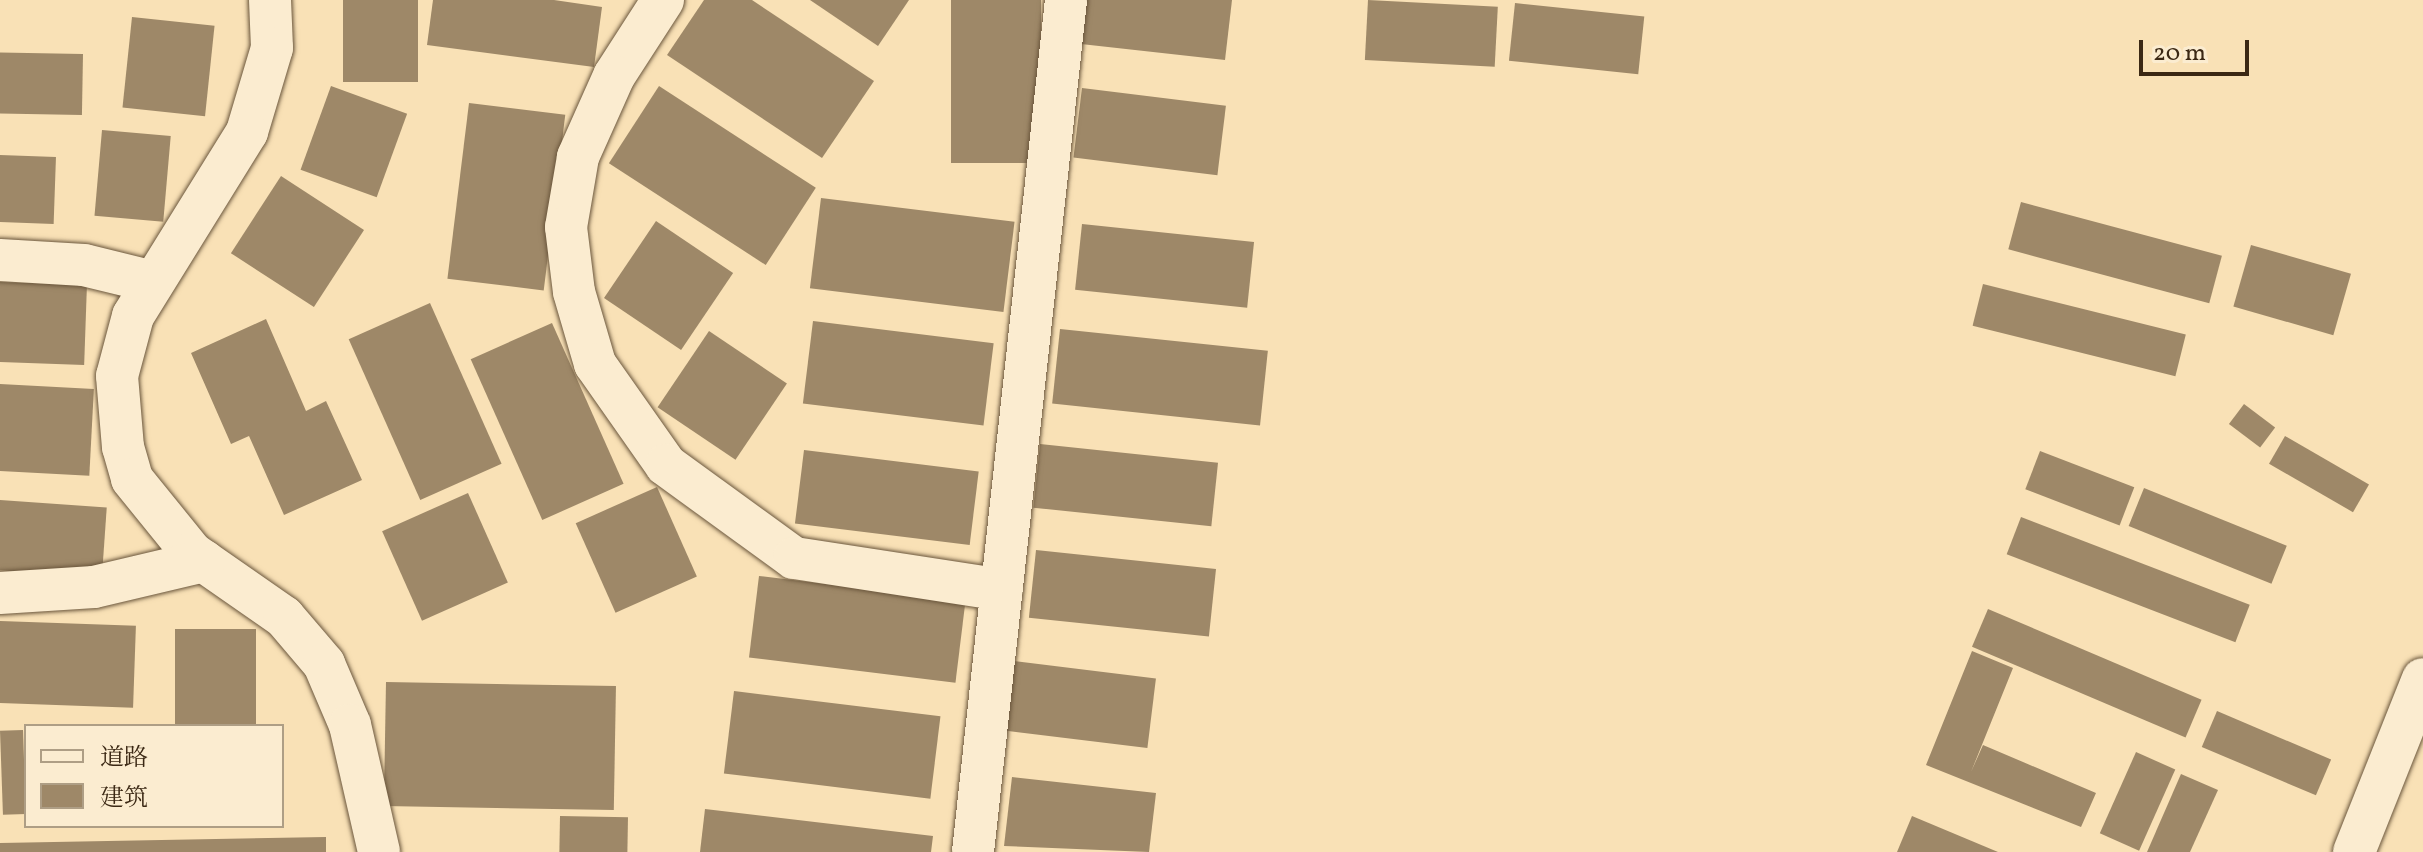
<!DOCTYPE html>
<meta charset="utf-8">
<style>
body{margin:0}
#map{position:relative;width:2423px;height:852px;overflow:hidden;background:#f9e1b6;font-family:Vollkorn,"Noto Serif SC",serif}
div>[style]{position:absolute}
.building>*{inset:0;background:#9e8868;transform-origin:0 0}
.roads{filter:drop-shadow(0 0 2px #6a563c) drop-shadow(0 0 2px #6a563c)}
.minor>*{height:42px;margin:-21px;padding:0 21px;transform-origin:21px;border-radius:21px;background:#fbecd0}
span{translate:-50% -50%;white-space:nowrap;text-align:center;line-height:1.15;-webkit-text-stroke:6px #fbecd0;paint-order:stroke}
.legend{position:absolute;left:24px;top:724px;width:260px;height:104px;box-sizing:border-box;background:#fbecd0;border:2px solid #ae9e85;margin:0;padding:10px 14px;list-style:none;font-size:24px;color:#3b2814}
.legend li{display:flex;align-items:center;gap:16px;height:40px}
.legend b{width:40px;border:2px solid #ae9e85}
.scale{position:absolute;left:2139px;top:40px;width:110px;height:36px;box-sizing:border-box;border:4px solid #3b2814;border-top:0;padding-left:10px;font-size:24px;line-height:28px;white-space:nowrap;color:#3b2814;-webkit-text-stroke:6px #fbecd0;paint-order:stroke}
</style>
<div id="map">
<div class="building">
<div style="left:343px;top:0;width:75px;height:82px"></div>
<div style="clip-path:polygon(433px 0,554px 0,602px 7px,594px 67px,427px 45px)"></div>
<div style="clip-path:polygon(704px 0,752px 0,874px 81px,822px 158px,667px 55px)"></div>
<div style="clip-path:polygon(810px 0,909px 0,878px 46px)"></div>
<div style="left:951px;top:0;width:90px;height:163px"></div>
<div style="clip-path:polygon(1086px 0,1232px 0,1225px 60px,1081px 44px)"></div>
<div style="left:1368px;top:0;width:130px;height:60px;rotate:3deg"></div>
<div style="left:1515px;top:3px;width:130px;height:58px;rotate:6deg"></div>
<div style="left:132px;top:17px;width:83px;height:91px;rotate:6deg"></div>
<div style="left:83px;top:54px;width:61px;height:83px;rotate:91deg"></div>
<div style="left:331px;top:86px;width:81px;height:89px;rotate:20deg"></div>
<div style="left:659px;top:86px;width:187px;height:92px;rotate:33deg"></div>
<div style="left:1082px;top:88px;width:145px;height:70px;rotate:7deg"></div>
<div style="left:469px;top:103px;width:97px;height:177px;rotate:7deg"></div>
<div style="left:102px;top:130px;width:69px;height:86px;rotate:5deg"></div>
<div style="left:0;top:155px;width:56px;height:67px;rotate:2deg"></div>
<div style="left:281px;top:176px;width:99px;height:92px;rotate:33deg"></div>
<div style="left:821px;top:198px;width:195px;height:91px;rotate:7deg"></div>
<div style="left:2021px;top:202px;width:208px;height:49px;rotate:15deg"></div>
<div style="left:656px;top:221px;width:93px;height:93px;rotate:34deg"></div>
<div style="left:1082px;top:224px;width:173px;height:66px;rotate:6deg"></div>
<div style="left:2251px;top:245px;width:104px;height:64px;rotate:16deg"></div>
<div style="left:0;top:282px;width:87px;height:80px;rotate:2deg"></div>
<div style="left:1983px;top:284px;width:209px;height:43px;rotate:14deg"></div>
<div style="left:430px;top:303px;width:176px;height:89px;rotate:66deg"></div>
<div style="clip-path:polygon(266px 319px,306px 411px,326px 401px,362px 480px,284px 515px,249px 436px,231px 444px,191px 353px)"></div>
<div style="left:813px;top:321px;width:182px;height:83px;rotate:7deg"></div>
<div style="left:552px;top:323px;width:176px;height:89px;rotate:66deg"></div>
<div style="left:1060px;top:329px;width:209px;height:75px;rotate:6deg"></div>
<div style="left:709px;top:331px;width:94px;height:92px;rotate:34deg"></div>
<div style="left:0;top:384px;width:94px;height:87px;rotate:3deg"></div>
<div style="left:2244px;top:404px;width:39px;height:25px;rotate:37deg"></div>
<div style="left:2285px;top:436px;width:97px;height:32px;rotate:30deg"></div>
<div style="left:1040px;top:444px;width:179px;height:64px;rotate:6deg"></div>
<div style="left:804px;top:450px;width:176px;height:74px;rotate:7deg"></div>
<div style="left:2040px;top:451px;width:101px;height:41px;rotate:21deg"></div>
<div style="left:657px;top:487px;width:98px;height:89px;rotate:66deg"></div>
<div style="left:2144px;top:488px;width:154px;height:41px;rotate:22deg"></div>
<div style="left:468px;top:493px;width:98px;height:94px;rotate:66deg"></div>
<div style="left:0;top:500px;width:107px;height:70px;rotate:4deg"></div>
<div style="left:2021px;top:517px;width:245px;height:40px;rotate:21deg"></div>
<div style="left:1036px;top:550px;width:181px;height:68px;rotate:6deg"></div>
<div style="left:759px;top:576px;width:208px;height:82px;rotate:7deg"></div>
<div style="left:1988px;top:609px;width:232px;height:41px;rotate:23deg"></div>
<div style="left:0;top:621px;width:136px;height:82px;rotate:2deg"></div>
<div style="left:175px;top:629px;width:81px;height:97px"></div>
<div style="clip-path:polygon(1972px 651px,2013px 668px,1971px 772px,1983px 745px,2096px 793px,2081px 827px,1926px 765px)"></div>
<div style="left:1013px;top:661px;width:144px;height:70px;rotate:7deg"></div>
<div style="left:386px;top:682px;width:230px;height:124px;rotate:1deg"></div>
<div style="left:734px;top:691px;width:208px;height:83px;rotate:7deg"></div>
<div style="left:2217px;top:711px;width:124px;height:39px;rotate:23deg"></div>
<div style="left:23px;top:730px;width:84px;height:23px;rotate:88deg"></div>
<div style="left:2136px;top:752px;width:43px;height:89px;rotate:24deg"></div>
<div style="clip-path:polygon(2181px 774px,2218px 790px,2190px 852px,2147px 852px)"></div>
<div style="clip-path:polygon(1012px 777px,1156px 793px,1149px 852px,1004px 846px)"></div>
<div style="clip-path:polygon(705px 809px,933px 836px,931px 852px,700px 852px)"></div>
<div style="left:560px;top:816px;width:68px;height:36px;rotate:1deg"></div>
<div style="clip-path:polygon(1912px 816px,1998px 852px,1897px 852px)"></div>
<div style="clip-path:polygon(326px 837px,326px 852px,0 852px,0 843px)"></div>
</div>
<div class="roads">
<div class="minor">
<div style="left:270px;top:0;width:48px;rotate:87.6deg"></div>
<div style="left:272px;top:48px;width:88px;rotate:106.6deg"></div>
<div style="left:247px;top:132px;width:216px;rotate:121.8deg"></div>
<div style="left:133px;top:316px;width:62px;rotate:104.9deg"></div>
<div style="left:117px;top:376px;width:71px;rotate:85.2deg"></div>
<div style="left:123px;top:447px;width:33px;rotate:74deg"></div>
<div style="left:132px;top:479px;width:95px;rotate:51deg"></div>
<div style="left:192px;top:553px;width:112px;rotate:34.8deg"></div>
<div style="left:284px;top:617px;width:62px;rotate:49.6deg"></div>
<div style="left:324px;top:664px;width:66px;rotate:66.9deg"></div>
<div style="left:350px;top:725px;width:130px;rotate:77.1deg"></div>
<div style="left:663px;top:0;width:90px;rotate:122.8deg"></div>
<div style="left:614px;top:76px;width:89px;rotate:114deg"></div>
<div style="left:578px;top:157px;width:71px;rotate:99.7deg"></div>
<div style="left:566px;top:227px;width:65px;rotate:83deg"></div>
<div style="left:574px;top:292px;width:75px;rotate:73.7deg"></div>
<div style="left:595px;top:364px;width:123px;rotate:54.9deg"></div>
<div style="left:666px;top:465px;width:158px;rotate:36deg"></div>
<div style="left:794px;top:558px;width:210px;rotate:8.7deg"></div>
<div style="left:0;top:260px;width:84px;rotate:3.4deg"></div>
<div style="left:84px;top:265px;width:71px;rotate:13.8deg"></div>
<div style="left:0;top:593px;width:94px;rotate:-3.7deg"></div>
<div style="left:94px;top:587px;width:113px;rotate:-13.3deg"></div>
<div style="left:973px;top:852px;width:857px;rotate:-83.77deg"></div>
<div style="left:2354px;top:852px;width:186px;rotate:-68.3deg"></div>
</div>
</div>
<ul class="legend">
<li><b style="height:10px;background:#fbecd0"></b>道路</li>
<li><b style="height:22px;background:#9e8868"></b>建筑</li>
</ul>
<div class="scale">20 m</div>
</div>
